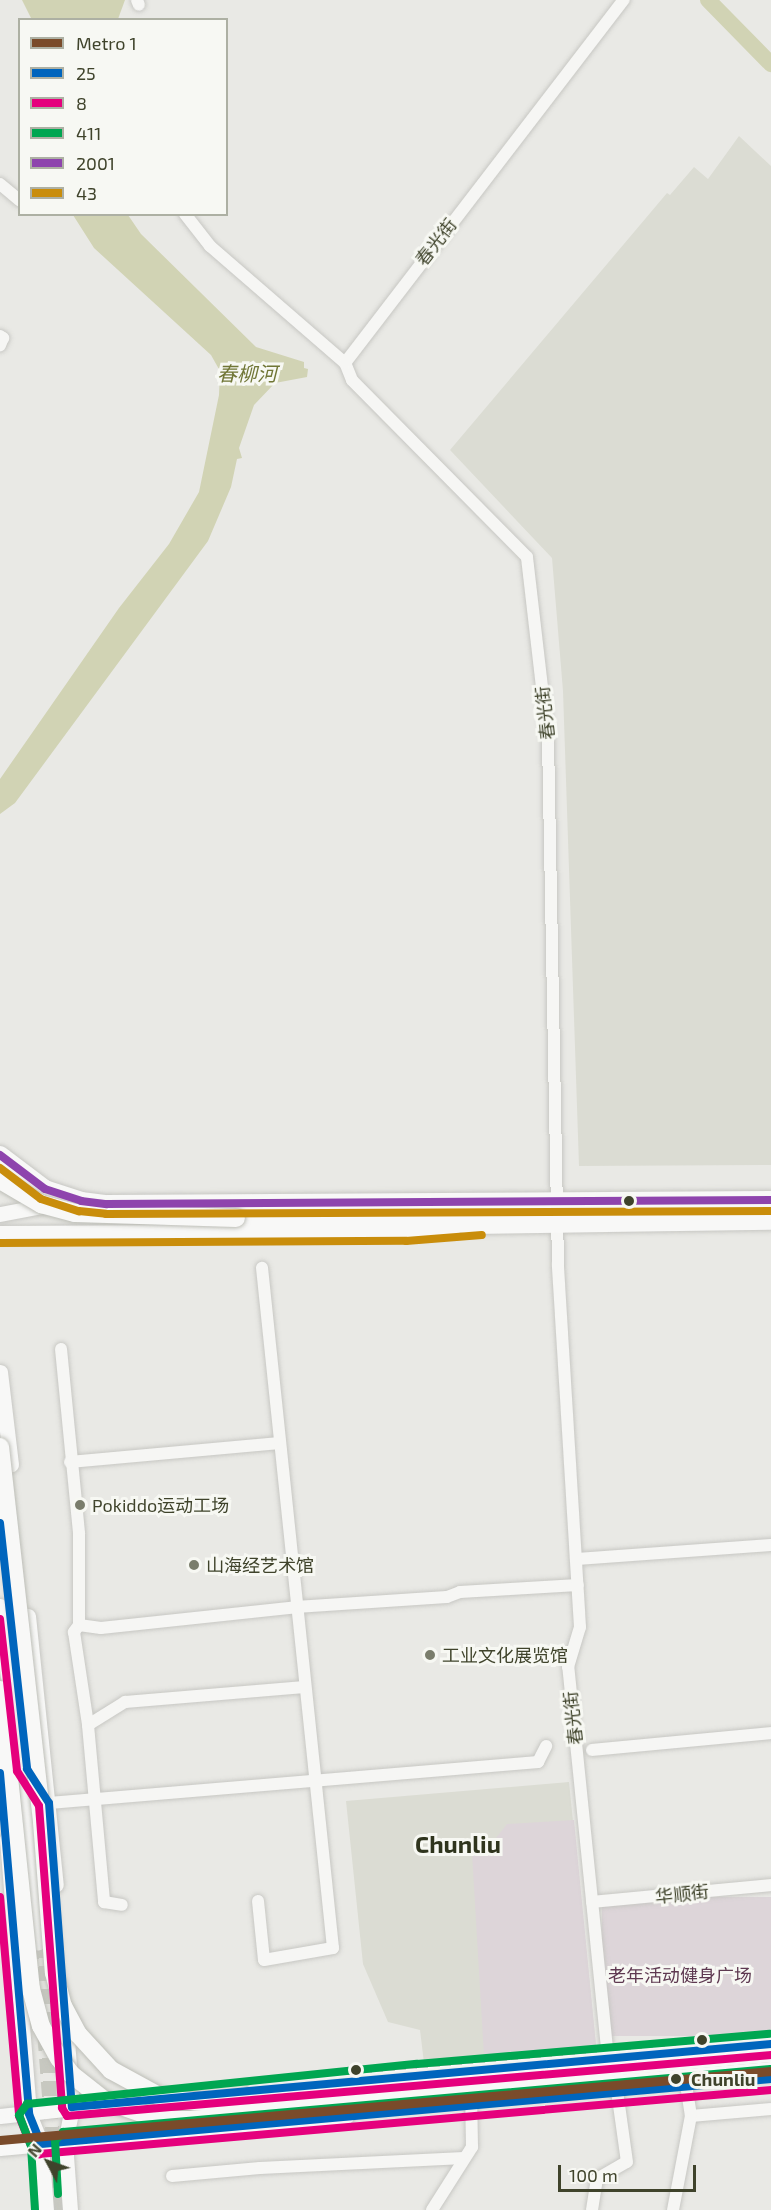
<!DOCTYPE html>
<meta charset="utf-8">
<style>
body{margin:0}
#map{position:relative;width:771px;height:2210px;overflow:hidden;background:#e9e9e5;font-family:"Exo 2","Noto Sans SC",sans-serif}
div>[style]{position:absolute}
.built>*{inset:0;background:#dbdcd3}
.green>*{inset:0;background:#ddd5d9;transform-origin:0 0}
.water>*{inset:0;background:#d1d3b4}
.river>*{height:16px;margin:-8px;padding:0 8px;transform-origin:8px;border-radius:8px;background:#d1d3b4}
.major-tunnel>*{height:15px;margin-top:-7.5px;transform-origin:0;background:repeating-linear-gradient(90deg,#c7c8c0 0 15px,transparent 0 23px)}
.roads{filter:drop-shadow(0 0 2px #c7c7c3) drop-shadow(0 0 2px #c7c7c3)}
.minor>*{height:12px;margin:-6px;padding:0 6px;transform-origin:6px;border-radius:6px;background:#f6f6f4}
.major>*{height:15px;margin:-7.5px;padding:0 7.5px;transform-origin:7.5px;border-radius:7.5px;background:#f8f8f7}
.highway>*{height:18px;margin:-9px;padding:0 9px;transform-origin:9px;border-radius:9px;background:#f8f8f7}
.bridges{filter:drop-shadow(0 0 2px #bdbeb7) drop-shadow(0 0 2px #bdbeb7)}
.highway-bridge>*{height:18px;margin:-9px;padding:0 9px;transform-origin:9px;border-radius:9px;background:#f8f8f7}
.bus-1>*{height:8px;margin:-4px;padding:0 4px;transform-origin:4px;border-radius:4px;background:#0065bd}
.bus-2>*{height:8px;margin:-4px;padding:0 4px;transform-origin:4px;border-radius:4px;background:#e5007d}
.bus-3>*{height:8px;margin:-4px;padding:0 4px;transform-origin:4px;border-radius:4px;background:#00a651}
.bus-4>*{height:8px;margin:-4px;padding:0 4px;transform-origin:4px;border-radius:4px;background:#8e44ad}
.bus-5>*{height:8px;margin:-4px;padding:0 4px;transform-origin:4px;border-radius:4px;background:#c98d0b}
.metro-1>*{height:9px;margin:-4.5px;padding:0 4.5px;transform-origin:4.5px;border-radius:4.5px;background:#7a4b2a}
.dots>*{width:16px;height:16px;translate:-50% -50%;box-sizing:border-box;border:3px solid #f7f8f3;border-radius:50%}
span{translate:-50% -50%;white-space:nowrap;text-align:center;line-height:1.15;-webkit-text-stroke:6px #f7f8f3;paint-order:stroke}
.street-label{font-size:18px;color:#3f432b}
.poi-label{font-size:18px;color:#3f432b}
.left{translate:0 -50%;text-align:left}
.park-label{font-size:18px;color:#5e3951}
.stop-label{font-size:18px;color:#3f432b;font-weight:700}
.water-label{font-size:20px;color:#707636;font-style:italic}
.district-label{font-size:24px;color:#2f341d;font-weight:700}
.legend{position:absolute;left:18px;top:18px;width:210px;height:198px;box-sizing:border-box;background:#f7f8f3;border:2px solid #adb0a3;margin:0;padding:8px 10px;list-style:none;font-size:18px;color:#3f432b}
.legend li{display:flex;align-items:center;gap:12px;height:30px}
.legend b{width:30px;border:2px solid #adb0a3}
.north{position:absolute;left:18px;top:2132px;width:60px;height:60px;-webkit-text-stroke:4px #f7f8f3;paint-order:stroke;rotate:311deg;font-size:16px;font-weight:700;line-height:24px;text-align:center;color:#3f432b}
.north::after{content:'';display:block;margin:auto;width:21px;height:27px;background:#3f432b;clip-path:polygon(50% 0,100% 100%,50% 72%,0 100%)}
.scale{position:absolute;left:558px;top:2165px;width:138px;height:27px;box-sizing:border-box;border:3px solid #3f432b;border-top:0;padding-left:8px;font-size:18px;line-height:21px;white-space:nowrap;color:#3f432b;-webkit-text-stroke:4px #f7f8f3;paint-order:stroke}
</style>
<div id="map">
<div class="built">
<div style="clip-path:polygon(739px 136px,771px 166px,771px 1165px,579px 1166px,563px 691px,552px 558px,450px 450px,667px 193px,670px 195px,694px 167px,708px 179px)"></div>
<div style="clip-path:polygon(569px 1782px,596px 2046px,424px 2063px,420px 2030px,388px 2022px,363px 1964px,346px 1801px)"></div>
</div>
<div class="green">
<div style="clip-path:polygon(574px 1820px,596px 2046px,484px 2056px,472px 1853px,485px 1852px,507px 1824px)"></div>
<div style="left:771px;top:1897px;width:139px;height:169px;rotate:90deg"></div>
</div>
<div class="water">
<div style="clip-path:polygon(22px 0,125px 0,118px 19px,32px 20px)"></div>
<div style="clip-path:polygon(73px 215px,128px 215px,141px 234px,256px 347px,304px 362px,304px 368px,308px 369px,307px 377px,275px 383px,254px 405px,239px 448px,242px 458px,237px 459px,231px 487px,208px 541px,15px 803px,0 814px,0 779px,119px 608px,169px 544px,199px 492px,219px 395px,220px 371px,211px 355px,94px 248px)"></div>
</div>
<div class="river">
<div style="left:708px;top:0;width:90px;rotate:45.5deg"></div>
</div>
<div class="major-tunnel">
<div style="left:38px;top:1943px;width:268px;rotate:85.7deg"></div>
</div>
<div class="roads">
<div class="minor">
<div style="left:137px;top:0;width:5px;rotate:68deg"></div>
<div style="left:0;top:184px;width:26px;rotate:40deg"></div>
<div style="left:185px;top:214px;width:41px;rotate:52deg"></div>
<div style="left:210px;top:246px;width:179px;rotate:40.9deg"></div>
<div style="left:0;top:336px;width:4px;rotate:34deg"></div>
<div style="left:3px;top:338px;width:8px;rotate:113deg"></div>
<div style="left:61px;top:1349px;width:186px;rotate:84.4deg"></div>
<div style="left:79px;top:1534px;width:91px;rotate:90deg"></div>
<div style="left:79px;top:1625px;width:9px;rotate:126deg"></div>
<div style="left:74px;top:1632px;width:94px;rotate:81.4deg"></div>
<div style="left:88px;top:1725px;width:178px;rotate:84.8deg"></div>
<div style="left:104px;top:1902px;width:18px;rotate:9deg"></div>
<div style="left:70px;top:1462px;width:210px;rotate:-5.2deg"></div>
<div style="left:576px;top:1559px;width:196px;rotate:-4.1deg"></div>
<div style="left:79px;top:1625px;width:22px;rotate:8deg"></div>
<div style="left:101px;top:1628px;width:196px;rotate:-6.1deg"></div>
<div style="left:296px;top:1607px;width:151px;rotate:-3.8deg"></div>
<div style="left:447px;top:1597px;width:14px;rotate:-21deg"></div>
<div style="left:460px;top:1592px;width:118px;rotate:-3.4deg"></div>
<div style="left:88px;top:1725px;width:44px;rotate:-31.9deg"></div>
<div style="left:125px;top:1702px;width:180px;rotate:-4.8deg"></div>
<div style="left:592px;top:1750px;width:180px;rotate:-5.4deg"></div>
<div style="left:49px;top:1803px;width:491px;rotate:-4.8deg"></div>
<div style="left:538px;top:1762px;width:18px;rotate:-63deg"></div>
<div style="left:258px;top:1901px;width:59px;rotate:84.2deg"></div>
<div style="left:264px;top:1960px;width:70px;rotate:-9.9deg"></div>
<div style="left:333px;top:1948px;width:684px;rotate:-95.96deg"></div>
<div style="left:592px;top:1902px;width:180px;rotate:-5.4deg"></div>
<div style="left:608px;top:2058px;width:393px;rotate:-95.8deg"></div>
<div style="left:568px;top:1667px;width:42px;rotate:-73.3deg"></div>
<div style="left:580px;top:1627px;width:363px;rotate:-93.5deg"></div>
<div style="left:558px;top:1265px;width:526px;rotate:-91.09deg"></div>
<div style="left:548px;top:739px;width:183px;rotate:-96.6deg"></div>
<div style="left:527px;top:557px;width:249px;rotate:-134.7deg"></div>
<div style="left:352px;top:380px;width:18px;rotate:-112deg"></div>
<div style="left:345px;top:363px;width:458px;rotate:-52.5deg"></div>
<div style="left:691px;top:2116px;width:80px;rotate:-5deg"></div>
<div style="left:172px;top:2176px;width:88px;rotate:-5.2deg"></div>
<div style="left:260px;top:2168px;width:204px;rotate:-2.8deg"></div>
<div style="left:432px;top:2210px;width:75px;rotate:-57.6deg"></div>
<div style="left:472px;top:2147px;width:56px;rotate:-91deg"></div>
<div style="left:592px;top:2210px;width:31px;rotate:-81deg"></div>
<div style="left:597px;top:2179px;width:34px;rotate:-30deg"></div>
<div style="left:627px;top:2162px;width:72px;rotate:-98deg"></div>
<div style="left:673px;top:2210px;width:96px;rotate:-79.2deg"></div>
<div style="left:691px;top:2116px;width:30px;rotate:-99deg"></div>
</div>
<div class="major">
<div style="left:0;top:1214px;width:48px;rotate:-10.8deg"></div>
<div style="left:0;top:1233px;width:406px;rotate:-0.3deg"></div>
<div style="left:406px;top:1231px;width:47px;rotate:-3.7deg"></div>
<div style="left:0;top:1372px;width:93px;rotate:83.2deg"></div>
<div style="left:0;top:1606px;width:153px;rotate:83.6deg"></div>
<div style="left:28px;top:1616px;width:270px;rotate:84.1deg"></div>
<div style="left:24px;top:1744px;width:199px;rotate:86deg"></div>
<div style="left:7px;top:1839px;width:276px;rotate:85.4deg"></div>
<div style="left:29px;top:2114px;width:32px;rotate:68deg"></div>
<div style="left:41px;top:2144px;width:66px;rotate:85.7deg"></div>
<div style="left:65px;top:2013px;width:94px;rotate:85.7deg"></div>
<div style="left:72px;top:2107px;width:36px;rotate:101deg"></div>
<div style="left:65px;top:2142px;width:68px;rotate:85.8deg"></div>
<div style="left:254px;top:2090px;width:519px;rotate:-5.08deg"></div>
<div style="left:0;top:2116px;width:168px;rotate:-6.2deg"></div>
<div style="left:0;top:2148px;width:348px;rotate:-5.3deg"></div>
</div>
<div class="highway">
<div style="left:0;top:1155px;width:56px;rotate:37.1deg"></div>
<div style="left:45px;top:1189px;width:38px;rotate:18deg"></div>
<div style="left:81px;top:1201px;width:26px;rotate:7deg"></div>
<div style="left:107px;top:1204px;width:664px;rotate:-0.35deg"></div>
<div style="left:236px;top:1218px;width:169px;rotate:-0.3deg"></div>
<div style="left:405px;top:1217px;width:67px;rotate:6.8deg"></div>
<div style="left:472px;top:1225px;width:299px;rotate:-0.8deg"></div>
</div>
</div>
<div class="bridges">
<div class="highway-bridge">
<div style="left:0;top:1180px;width:48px;rotate:30.3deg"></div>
<div style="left:41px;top:1204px;width:35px;rotate:15deg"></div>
<div style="left:75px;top:1213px;width:161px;rotate:1.8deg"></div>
<div style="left:0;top:1447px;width:377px;rotate:83.6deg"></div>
<div style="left:42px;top:1822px;width:151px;rotate:85.5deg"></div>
<div style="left:54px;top:1973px;width:34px;rotate:75deg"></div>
<div style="left:63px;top:2006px;width:32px;rotate:62deg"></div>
<div style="left:78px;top:2034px;width:49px;rotate:47.5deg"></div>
<div style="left:111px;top:2070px;width:63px;rotate:28.6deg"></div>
<div style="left:166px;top:2100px;width:47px;rotate:2.4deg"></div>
<div style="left:213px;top:2102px;width:560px;rotate:-5.02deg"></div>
<div style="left:0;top:1690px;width:301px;rotate:84.1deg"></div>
<div style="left:31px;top:1989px;width:38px;rotate:75deg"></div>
<div style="left:41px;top:2026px;width:37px;rotate:61deg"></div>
<div style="left:59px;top:2058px;width:20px;rotate:53deg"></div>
<div style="left:71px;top:2074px;width:42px;rotate:38.2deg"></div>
<div style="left:104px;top:2100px;width:60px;rotate:19.3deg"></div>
<div style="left:161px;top:2120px;width:30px"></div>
<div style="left:191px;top:2120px;width:582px;rotate:-4.83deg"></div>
</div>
</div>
<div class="bus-1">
<div style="left:0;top:1523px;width:247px;rotate:83.7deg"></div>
<div style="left:27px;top:1769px;width:40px;rotate:57.1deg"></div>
<div style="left:49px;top:1803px;width:305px;rotate:85.7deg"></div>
<div style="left:72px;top:2107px;width:702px;rotate:-5.15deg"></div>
<div style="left:0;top:1773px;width:342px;rotate:85.1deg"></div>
<div style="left:29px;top:2114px;width:32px;rotate:68deg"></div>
<div style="left:41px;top:2144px;width:733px;rotate:-5.09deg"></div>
</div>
<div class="bus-2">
<div style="left:0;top:1619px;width:153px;rotate:83.6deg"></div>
<div style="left:17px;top:1771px;width:41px;rotate:57.8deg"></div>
<div style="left:39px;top:1806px;width:303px;rotate:85.6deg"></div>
<div style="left:62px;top:2108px;width:9px;rotate:58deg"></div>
<div style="left:67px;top:2116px;width:707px;rotate:-4.95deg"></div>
<div style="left:0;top:1897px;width:220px;rotate:85deg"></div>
<div style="left:19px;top:2116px;width:35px;rotate:68deg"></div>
<div style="left:32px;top:2149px;width:9px;rotate:36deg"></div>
<div style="left:39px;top:2154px;width:735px;rotate:-5deg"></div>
</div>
<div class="bus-3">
<div style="left:58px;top:2194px;width:53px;rotate:-93.2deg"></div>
<div style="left:55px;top:2141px;width:12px;rotate:-48deg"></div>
<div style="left:63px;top:2132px;width:710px;rotate:-5.09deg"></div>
<div style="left:35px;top:2210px;width:64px;rotate:-93.6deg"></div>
<div style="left:31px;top:2146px;width:33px;rotate:-111deg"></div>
<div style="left:19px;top:2115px;width:14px;rotate:-54deg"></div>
<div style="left:27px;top:2104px;width:392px;rotate:-5.9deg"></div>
<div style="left:417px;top:2064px;width:354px;rotate:-4.9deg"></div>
</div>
<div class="bus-4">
<div style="left:0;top:1155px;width:56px;rotate:37.1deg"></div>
<div style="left:45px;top:1189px;width:38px;rotate:18deg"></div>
<div style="left:81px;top:1201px;width:26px;rotate:7deg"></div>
<div style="left:107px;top:1204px;width:664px;rotate:-0.35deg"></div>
</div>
<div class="bus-5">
<div style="left:0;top:1168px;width:51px;rotate:37.1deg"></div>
<div style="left:41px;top:1199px;width:40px;rotate:18deg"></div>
<div style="left:79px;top:1211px;width:27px;rotate:6deg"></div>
<div style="left:106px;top:1214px;width:665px;rotate:-0.26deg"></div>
<div style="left:0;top:1243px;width:406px;rotate:-0.3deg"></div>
<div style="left:406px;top:1241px;width:76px;rotate:-4.5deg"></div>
</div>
<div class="metro-1">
<div style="left:0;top:2140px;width:774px;rotate:-5.11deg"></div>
</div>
<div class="dots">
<div style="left:629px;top:1201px;background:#3f432b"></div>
<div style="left:80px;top:1505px;background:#7a7d6c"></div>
<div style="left:194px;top:1565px;background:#7a7d6c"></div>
<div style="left:430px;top:1655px;background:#7a7d6c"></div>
<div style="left:702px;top:2040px;background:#3f432b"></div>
<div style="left:356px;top:2070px;background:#3f432b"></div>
<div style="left:676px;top:2079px;background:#3f432b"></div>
</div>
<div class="street-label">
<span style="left:436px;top:242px;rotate:-52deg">春光街</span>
<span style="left:545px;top:713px;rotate:-96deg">春光街</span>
<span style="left:573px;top:1718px;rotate:-96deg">春光街</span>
<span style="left:682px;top:1894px;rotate:-6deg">华顺街</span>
</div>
<div class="poi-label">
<span class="left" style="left:92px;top:1505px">Pokiddo运动工场</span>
<span class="left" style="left:206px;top:1565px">山海经艺术馆</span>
<span class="left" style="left:442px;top:1655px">工业文化展览馆</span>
</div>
<div class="park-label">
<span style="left:680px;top:1975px">老年活动健身广场</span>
</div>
<div class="stop-label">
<span class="left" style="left:691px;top:2079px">Chunliu</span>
</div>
<div class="water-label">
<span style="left:247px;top:373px">春柳河</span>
</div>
<div class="district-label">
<span style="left:458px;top:1844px">Chunliu</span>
</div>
<ul class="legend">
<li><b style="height:8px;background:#7a4b2a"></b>Metro 1</li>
<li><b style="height:8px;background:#0065bd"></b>25</li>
<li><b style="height:8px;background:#e5007d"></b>8</li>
<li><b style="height:8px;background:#00a651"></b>411</li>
<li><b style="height:8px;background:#8e44ad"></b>2001</li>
<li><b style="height:8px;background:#c98d0b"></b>43</li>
</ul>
<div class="north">N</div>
<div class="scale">100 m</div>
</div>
